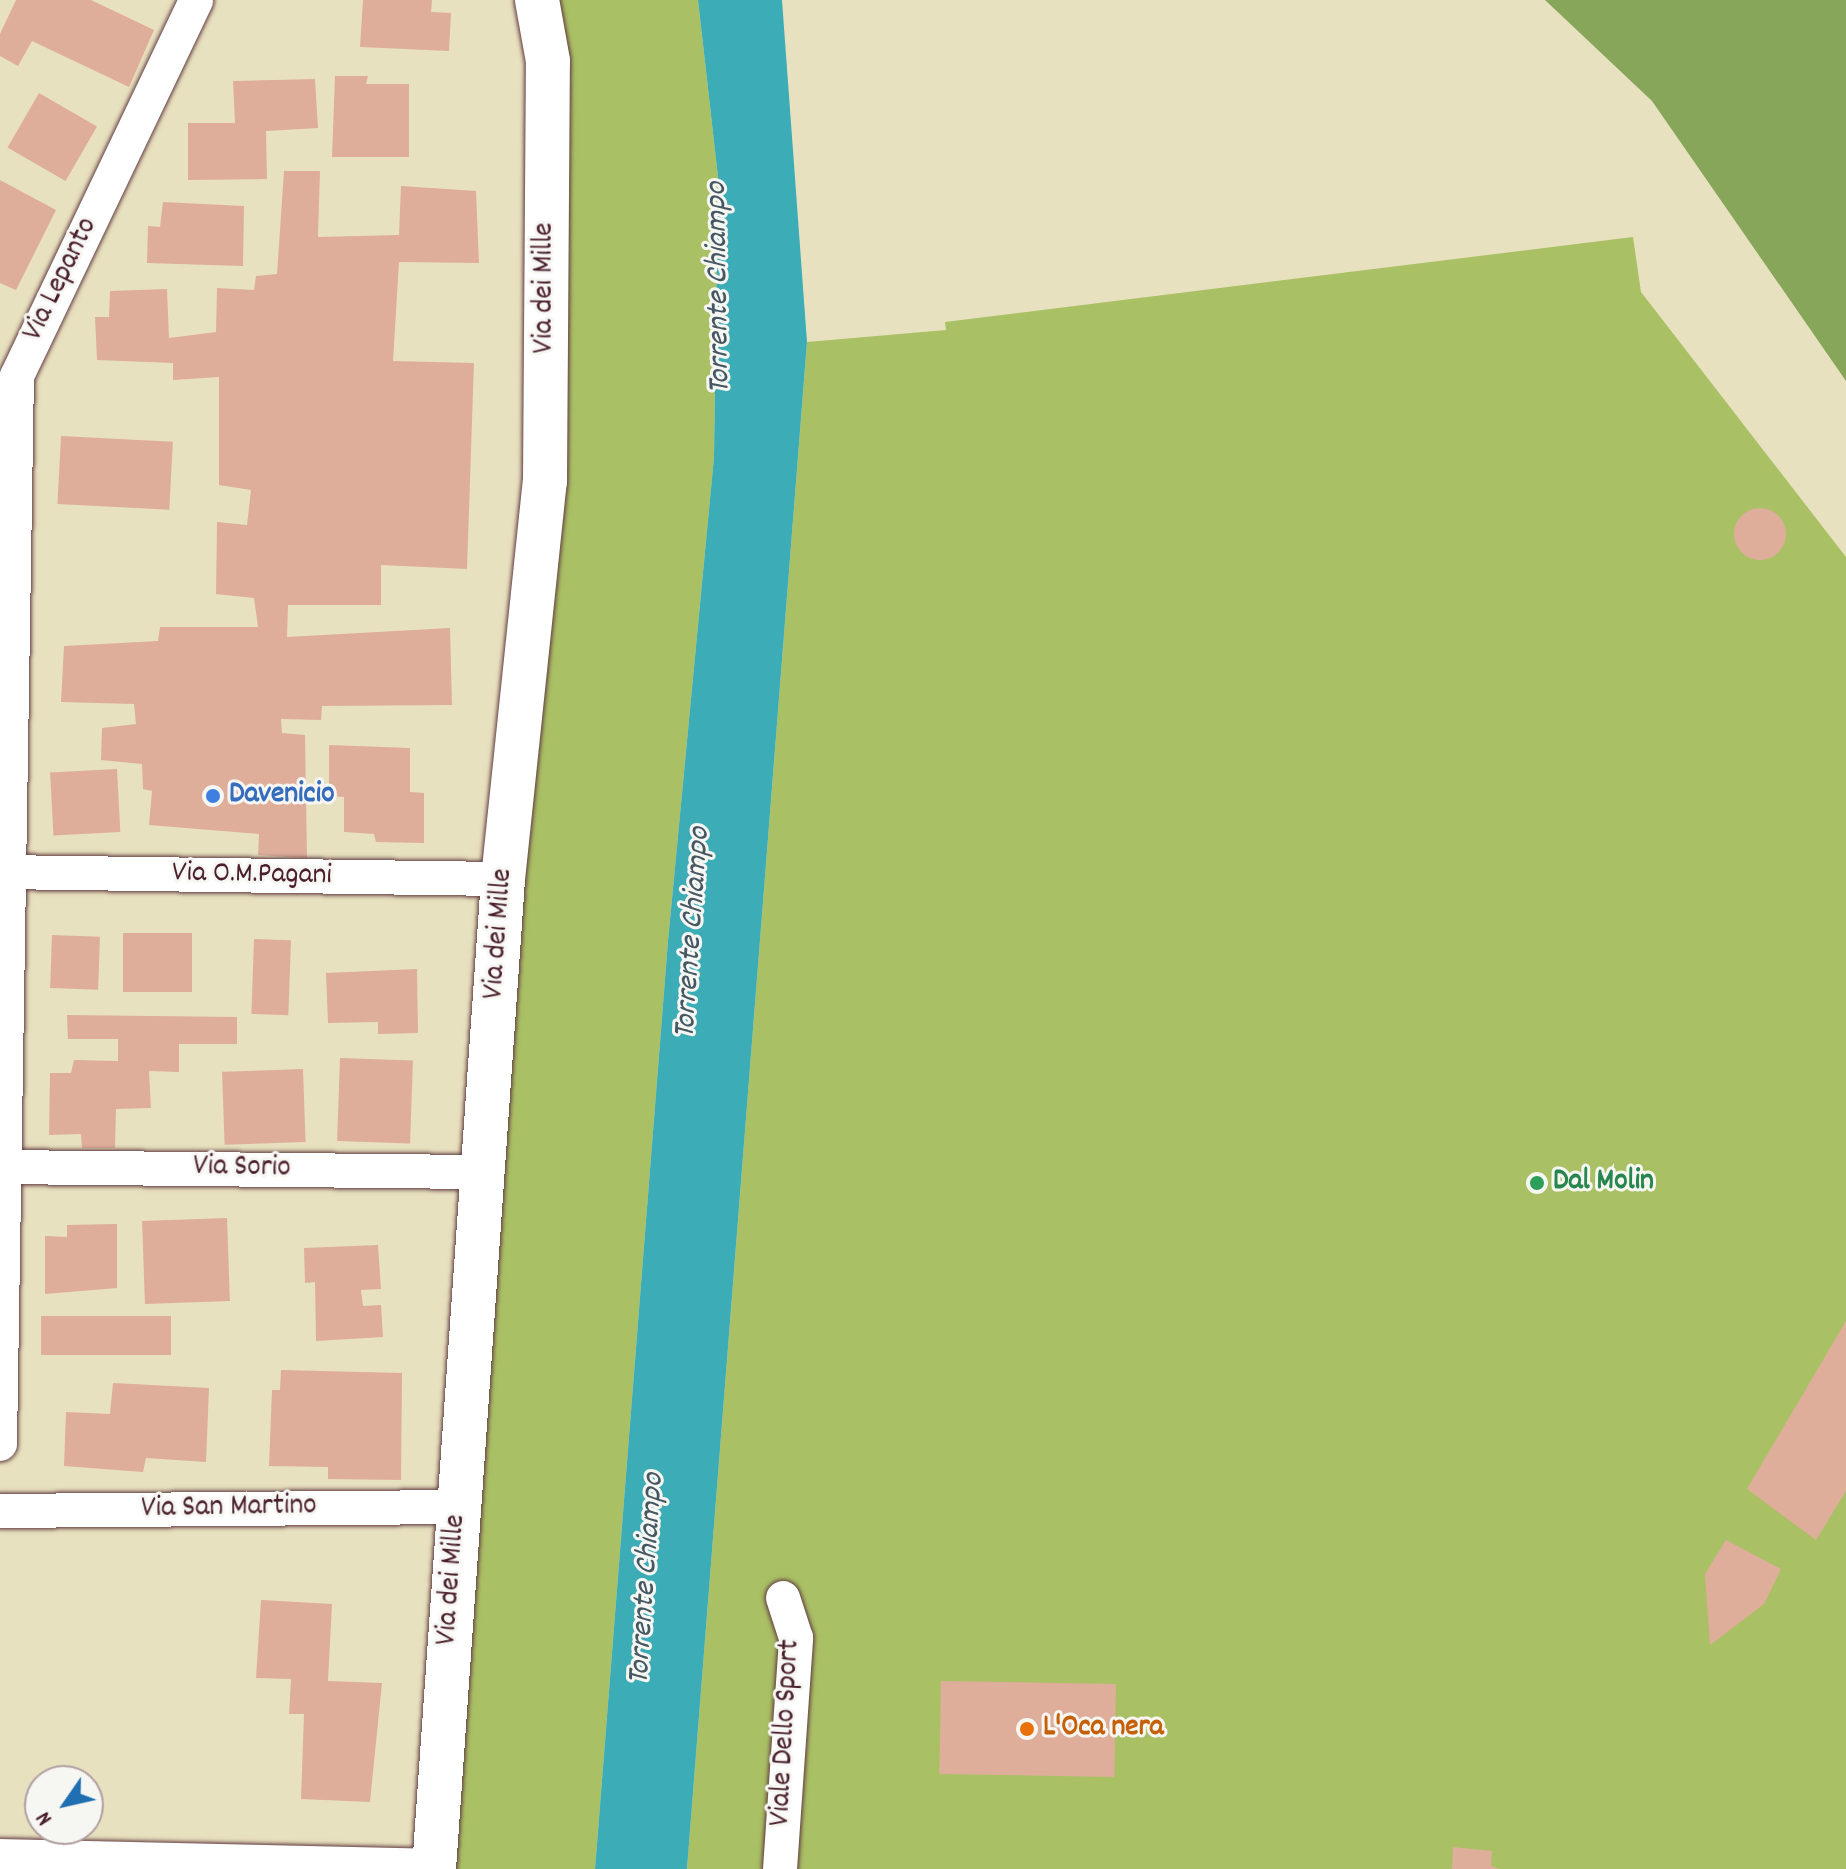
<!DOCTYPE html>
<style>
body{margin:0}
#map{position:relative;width:1846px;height:1869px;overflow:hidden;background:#e8e1bf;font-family:Dekko,sans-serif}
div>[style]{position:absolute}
.green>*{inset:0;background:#aac065}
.forest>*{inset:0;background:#87a65a}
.water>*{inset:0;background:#3cacb7}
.building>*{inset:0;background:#deae9b;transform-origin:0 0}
.round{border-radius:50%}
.roads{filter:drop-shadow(0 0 2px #623c41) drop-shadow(0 0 2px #623c41)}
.street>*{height:34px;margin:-17px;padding:0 17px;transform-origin:17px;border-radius:17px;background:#fff}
.secondary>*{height:44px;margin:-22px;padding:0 22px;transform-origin:22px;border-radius:22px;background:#fff}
.dots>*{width:22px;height:22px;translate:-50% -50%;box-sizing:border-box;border:4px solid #f6f6f2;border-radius:50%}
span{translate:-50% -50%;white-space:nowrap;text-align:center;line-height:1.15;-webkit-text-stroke:6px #f6f6f2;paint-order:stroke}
.street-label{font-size:30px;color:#4a1f2b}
.shop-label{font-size:30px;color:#366cbe;font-weight:700}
.left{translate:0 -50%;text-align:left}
.leisure-label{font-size:30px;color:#27864d;font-weight:700}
.food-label{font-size:30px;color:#c56008;font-weight:700}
.water-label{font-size:32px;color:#445763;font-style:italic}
.north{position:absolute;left:24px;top:1765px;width:80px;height:80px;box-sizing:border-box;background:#f6f6f2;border:2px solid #b1a0a2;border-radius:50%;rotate:236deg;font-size:22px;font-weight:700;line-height:32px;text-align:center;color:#4a1f2b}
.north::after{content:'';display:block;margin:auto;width:28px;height:36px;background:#1f6fb2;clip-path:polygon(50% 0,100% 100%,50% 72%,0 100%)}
</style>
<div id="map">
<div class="green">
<div style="clip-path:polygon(555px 0,698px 0,718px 177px,714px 457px,668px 941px,595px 1869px,434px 1869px)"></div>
<div style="clip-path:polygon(1633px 237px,1641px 292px,1846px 557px,1846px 1869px,687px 1869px,807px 342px,946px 330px,945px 322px)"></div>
</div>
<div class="forest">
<div style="clip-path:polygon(1545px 0,1846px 0,1846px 381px,1652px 101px)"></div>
</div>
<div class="water">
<div style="clip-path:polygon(698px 0,782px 0,807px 342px,687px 1869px,595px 1869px,668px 941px,714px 457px,718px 177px)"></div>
</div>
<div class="building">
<div style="clip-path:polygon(16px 0,91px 0,154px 30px,129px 87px,32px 41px,18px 66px,0 56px,0 34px)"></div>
<div style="clip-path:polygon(363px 0,432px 0,431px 12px,451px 13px,449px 51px,360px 47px)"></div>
<div style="clip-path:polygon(335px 76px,368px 76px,366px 84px,409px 84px,409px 157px,332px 157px)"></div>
<div style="clip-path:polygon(315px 79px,318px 128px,266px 131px,267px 179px,188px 180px,188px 123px,235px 123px,233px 81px)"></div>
<div style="left:39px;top:93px;width:67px;height:63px;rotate:30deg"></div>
<div style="clip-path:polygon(284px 171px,320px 171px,318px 237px,399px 235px,401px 186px,476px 191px,479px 263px,399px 262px,393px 361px,474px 363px,467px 569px,381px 565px,381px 605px,288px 605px,287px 637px,450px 628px,452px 705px,322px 706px,321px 720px,281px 719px,282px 733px,305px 735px,307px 858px,258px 855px,259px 834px,149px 825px,152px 791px,143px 789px,142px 764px,101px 760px,102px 728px,136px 724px,134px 704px,61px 702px,64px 646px,158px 641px,160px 627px,258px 627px,254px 598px,216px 594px,217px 522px,247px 525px,251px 490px,219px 485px,219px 377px,173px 380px,173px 363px,97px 360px,95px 317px,109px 317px,110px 291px,167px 289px,169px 338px,216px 332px,217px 288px,254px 290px,256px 276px,277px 274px)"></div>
<div style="clip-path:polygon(0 180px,56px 210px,16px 290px,0 283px)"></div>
<div style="clip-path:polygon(163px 202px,244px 206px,243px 266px,147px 263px,148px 226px,160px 227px)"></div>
<div style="left:61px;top:436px;width:112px;height:68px;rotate:3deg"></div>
<div class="round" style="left:1734px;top:508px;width:52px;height:52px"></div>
<div style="clip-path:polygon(329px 745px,410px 748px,410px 792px,424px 793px,424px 843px,376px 842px,374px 834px,344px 832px,344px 797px,329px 796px)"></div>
<div style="left:117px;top:769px;width:63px;height:67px;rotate:87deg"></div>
<div style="left:123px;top:933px;width:69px;height:59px"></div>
<div style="left:52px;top:935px;width:48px;height:53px;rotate:2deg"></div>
<div style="left:254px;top:939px;width:37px;height:75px;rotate:2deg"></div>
<div style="clip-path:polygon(417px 969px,418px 1033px,378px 1034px,378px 1022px,328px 1023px,326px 973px)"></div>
<div style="clip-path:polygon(67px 1015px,237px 1017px,237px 1044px,179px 1044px,179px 1072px,149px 1071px,151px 1108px,116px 1109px,115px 1148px,82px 1148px,81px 1134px,49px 1135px,50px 1073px,71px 1073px,74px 1060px,118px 1061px,118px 1039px,68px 1039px)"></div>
<div style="left:340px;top:1058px;width:73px;height:83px;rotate:2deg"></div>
<div style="left:303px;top:1069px;width:73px;height:81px;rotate:88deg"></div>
<div style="left:227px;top:1218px;width:83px;height:85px;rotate:88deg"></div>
<div style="clip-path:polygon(117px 1224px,117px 1288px,45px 1294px,45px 1236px,67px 1237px,67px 1225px)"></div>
<div style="clip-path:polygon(378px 1245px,381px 1289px,361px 1290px,363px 1306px,381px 1305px,383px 1337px,316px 1341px,315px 1282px,305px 1283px,304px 1248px)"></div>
<div style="left:41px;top:1316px;width:130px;height:39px"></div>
<div style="clip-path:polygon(1846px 1321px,1846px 1491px,1816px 1540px,1747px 1489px)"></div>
<div style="clip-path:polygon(281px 1370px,402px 1373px,401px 1480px,328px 1479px,328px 1467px,269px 1466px,272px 1390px,280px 1390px)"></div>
<div style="clip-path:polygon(113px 1383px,209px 1388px,206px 1462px,146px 1458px,143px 1472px,64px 1466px,66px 1412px,110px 1414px)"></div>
<div style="clip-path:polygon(1726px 1540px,1781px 1569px,1764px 1604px,1710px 1645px,1705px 1574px)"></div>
<div style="clip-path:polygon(261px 1600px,332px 1604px,328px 1681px,382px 1683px,370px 1802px,301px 1799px,304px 1714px,289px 1714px,291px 1679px,256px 1678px)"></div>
<div style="left:941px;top:1681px;width:175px;height:93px;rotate:1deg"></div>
<div style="clip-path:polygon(1453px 1847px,1492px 1851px,1491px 1866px,1500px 1869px,1452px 1869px)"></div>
</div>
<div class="roads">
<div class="street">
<div style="left:0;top:872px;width:503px;rotate:0.8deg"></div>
<div style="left:0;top:1167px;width:484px;rotate:0.6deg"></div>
<div style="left:0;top:1444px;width:1068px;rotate:-89.09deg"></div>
<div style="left:17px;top:376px;width:416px;rotate:-64.5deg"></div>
<div style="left:0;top:1511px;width:458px;rotate:-0.5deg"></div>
<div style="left:0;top:1856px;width:435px;rotate:1.3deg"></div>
<div style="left:780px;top:1869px;width:232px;rotate:-86deg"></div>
<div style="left:796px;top:1638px;width:42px;rotate:-108deg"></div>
</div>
<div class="secondary">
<div style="left:434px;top:1869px;width:992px;rotate:-86.01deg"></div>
<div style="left:503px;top:879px;width:400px;rotate:-84deg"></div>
<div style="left:545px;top:481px;width:420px;rotate:-89.6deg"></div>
<div style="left:548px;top:61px;width:62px;rotate:-100.2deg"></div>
</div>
</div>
<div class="dots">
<div style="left:213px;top:796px;background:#3f7fe0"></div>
<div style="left:1537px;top:1183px;background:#2e9e5b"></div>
<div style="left:1027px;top:1729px;background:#e8710a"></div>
</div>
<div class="street-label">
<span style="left:62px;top:280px;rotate:-64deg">Via Lepanto</span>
<span style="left:546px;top:288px;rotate:-90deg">Via dei Mille</span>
<span style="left:252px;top:876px;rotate:1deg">Via O.M.Pagani</span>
<span style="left:500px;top:934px;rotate:-86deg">Via dei Mille</span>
<span style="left:242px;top:1169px;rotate:1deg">Via Sorio</span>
<span style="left:229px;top:1509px;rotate:-1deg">Via San Martino</span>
<span style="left:453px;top:1580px;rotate:-86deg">Via dei Mille</span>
<span style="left:787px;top:1733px;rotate:-87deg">Viale Dello Sport</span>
</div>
<div class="shop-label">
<span class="left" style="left:229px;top:796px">Davenicio</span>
</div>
<div class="leisure-label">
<span class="left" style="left:1553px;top:1183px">Dal Molin</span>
</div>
<div class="food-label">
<span class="left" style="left:1043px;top:1729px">L'Oca nera</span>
</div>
<div class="water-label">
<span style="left:720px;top:288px;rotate:-91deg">Torrente Chiampo</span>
<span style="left:694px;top:933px;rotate:-86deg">Torrente Chiampo</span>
<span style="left:648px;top:1579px;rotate:-86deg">Torrente Chiampo</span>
</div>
<div class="north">N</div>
</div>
